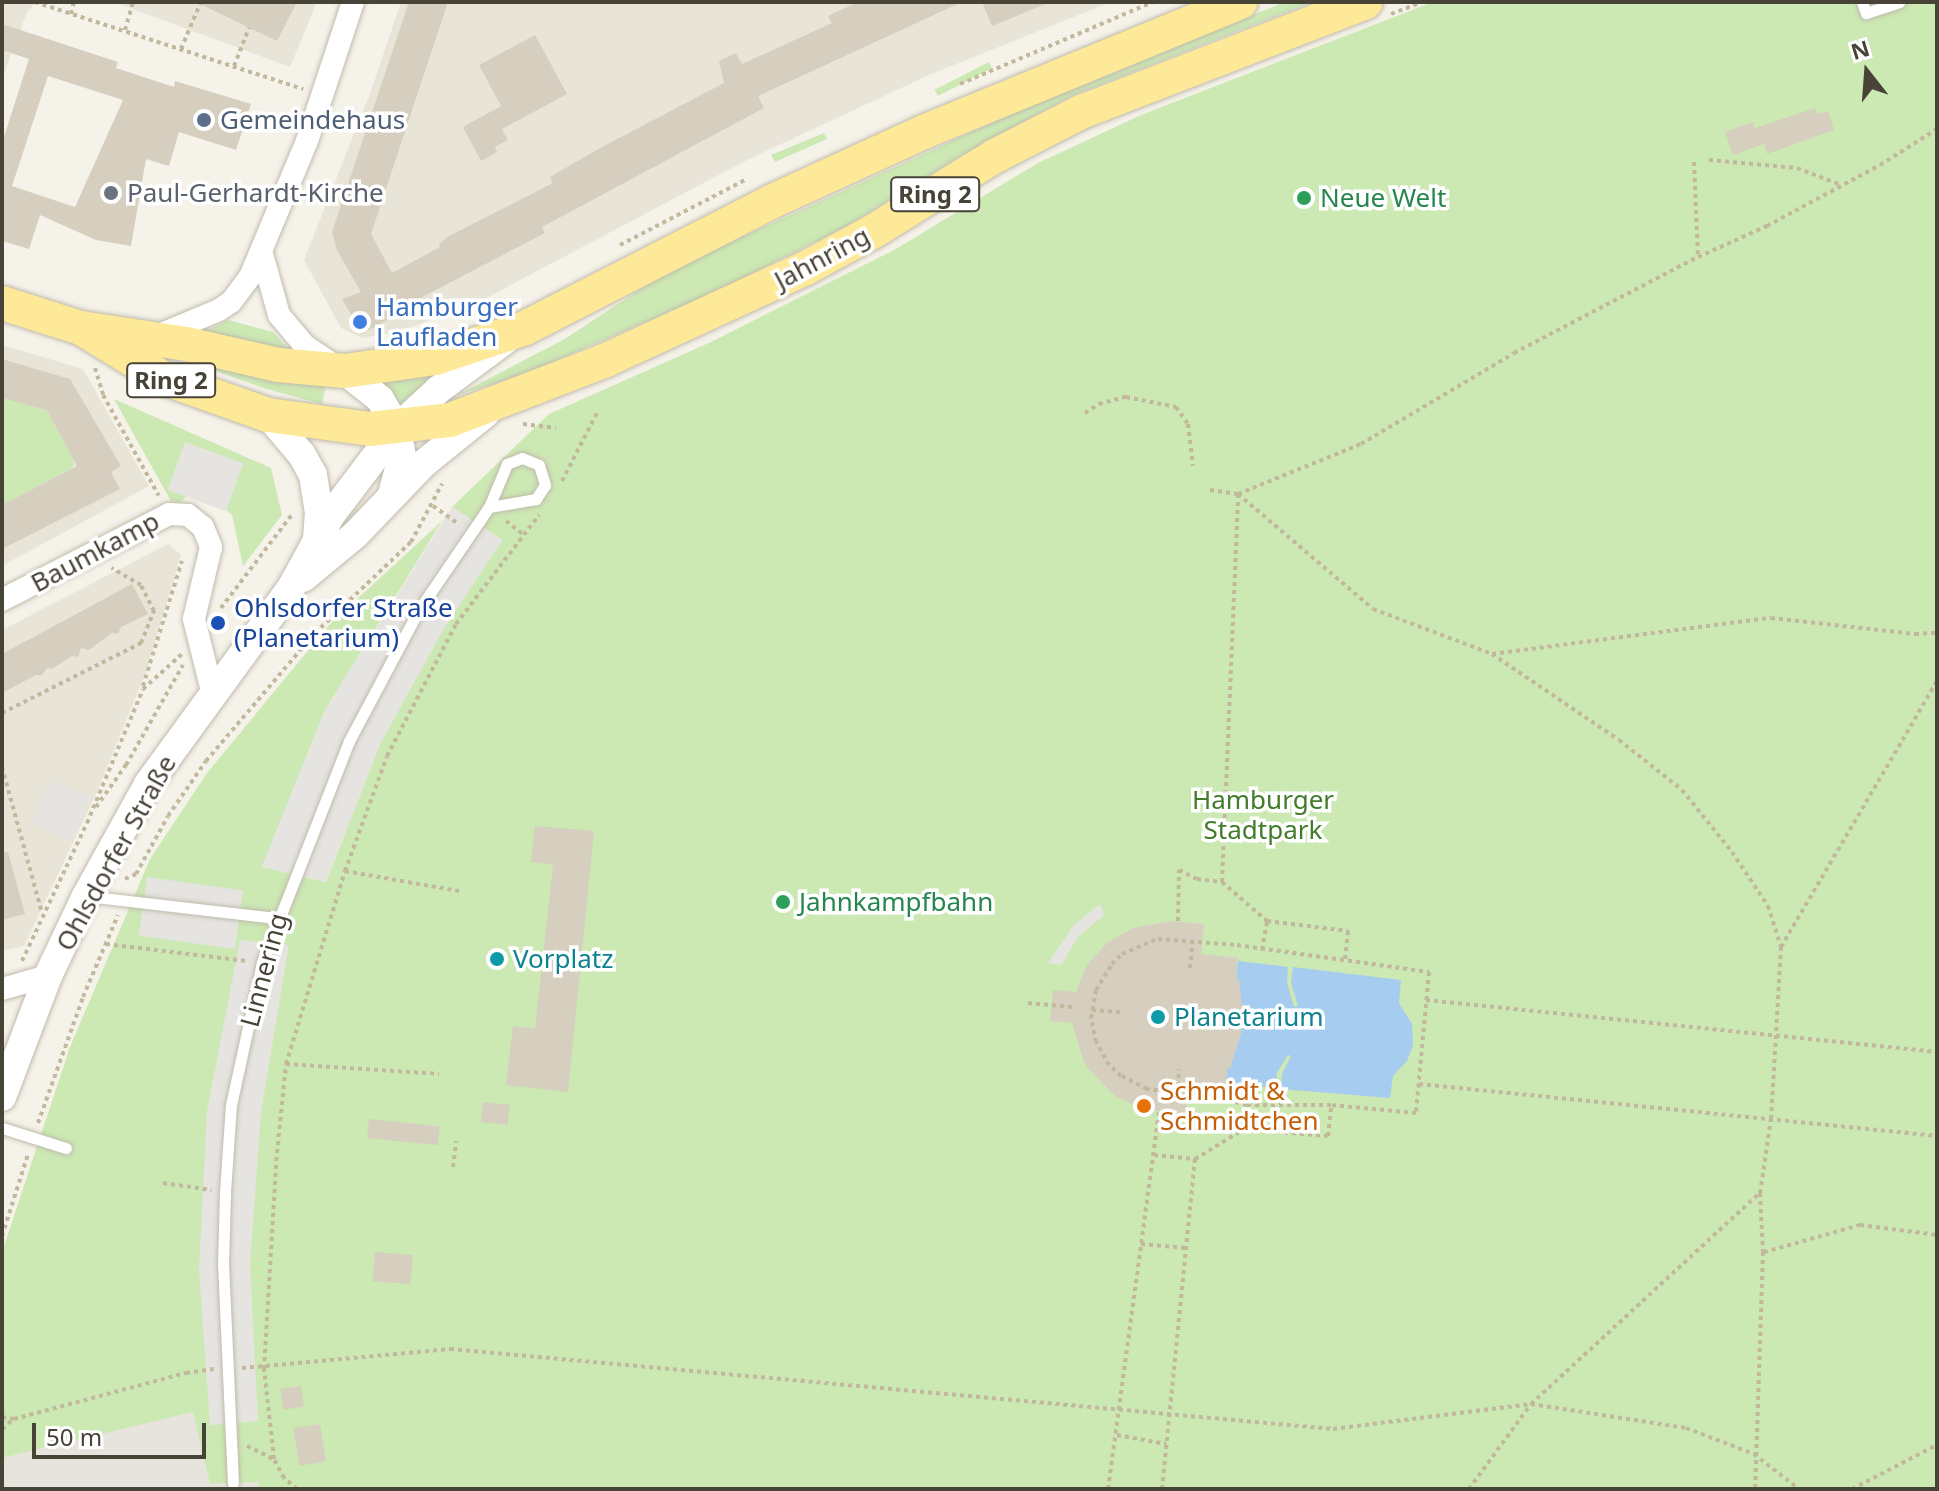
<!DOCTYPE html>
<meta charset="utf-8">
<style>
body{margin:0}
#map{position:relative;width:1939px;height:1491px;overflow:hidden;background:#f5f2e9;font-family:"Noto Sans",sans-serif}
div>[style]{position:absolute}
.residential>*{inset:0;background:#e8e4d7}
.industrial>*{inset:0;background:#e7e4de}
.green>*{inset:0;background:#cce8b3;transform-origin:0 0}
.parking>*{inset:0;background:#e6e4e1;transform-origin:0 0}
.water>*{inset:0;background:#a6cdf0}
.building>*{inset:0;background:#d6cfbf;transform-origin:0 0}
.path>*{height:4px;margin-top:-2px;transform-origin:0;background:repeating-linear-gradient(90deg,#c2b89d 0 4px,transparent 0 8px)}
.roads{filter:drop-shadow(0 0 2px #c0bbac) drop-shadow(0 0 2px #c0bbac)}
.service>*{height:11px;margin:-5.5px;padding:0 5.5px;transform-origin:5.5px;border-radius:5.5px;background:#fff}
.minor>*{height:22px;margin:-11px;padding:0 11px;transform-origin:11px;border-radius:11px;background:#fff}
.tertiary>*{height:28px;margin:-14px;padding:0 14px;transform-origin:14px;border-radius:14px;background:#fff}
.primary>*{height:34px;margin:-17px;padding:0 17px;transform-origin:17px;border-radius:17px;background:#fee999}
.dots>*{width:22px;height:22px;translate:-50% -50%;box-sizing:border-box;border:4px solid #fff;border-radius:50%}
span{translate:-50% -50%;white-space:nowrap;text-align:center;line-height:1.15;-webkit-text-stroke:7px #fff;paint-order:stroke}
.shield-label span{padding:2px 6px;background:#fff;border:2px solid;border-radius:6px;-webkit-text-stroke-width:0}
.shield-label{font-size:24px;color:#484337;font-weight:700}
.service-label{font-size:26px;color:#4e5e75}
.left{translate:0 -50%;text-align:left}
.worship-label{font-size:26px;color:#5b616d}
.leisure-label{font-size:26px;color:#27864d}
.street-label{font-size:26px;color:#484337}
.shop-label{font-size:26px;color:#366cbe}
.transit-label{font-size:26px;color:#164399}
.park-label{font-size:26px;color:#427b2a}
.culture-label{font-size:26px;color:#0d838f}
.food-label{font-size:26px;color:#c56008}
.frame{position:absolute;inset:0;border:4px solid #484337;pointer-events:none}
.north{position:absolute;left:1827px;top:32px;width:80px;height:80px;-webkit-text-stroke:6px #fff;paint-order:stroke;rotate:343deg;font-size:22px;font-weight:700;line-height:32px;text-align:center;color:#484337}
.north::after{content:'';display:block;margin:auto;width:28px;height:36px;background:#484337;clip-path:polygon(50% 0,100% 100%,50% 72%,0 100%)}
.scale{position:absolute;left:32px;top:1423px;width:174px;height:36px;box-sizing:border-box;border:4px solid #484337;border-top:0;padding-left:10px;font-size:24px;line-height:28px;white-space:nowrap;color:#484337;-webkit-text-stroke:6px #fff;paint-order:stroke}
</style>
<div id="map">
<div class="residential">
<div style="clip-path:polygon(2px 2px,37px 2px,27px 12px,2px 79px)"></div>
<div style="clip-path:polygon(114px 2px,317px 2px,290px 67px)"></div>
<div style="clip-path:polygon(401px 2px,1111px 2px,931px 74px,745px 161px,473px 305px,397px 332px,362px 338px,341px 328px,304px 260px,371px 91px)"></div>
<div style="clip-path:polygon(2px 345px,83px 369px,149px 486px,2px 566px)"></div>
<div style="clip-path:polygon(168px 544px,181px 555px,147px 669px,98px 790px,24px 946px,2px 951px,2px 630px)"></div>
</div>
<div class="industrial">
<div style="clip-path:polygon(194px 1411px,210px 1484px,257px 1482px,259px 1489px,2px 1489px,2px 1458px)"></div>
</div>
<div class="green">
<div style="clip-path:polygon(1285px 2px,1312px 2px,1071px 96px,959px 157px,845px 227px,715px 292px,522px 375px,457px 395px,563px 340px,670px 270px,1048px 97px)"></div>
<div style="clip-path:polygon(1433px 2px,1937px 2px,1937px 1489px,259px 1489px,257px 1482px,210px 1484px,193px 1412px,2px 1458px,2px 1252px,70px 1047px,150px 859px,207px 773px,330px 624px,442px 521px,325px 710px,262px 867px,326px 882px,380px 744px,442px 631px,502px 540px,452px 507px,549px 414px,711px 342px,896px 249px,1038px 163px,1141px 115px)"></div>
<div style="left:989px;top:62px;width:7px;height:61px;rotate:63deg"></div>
<div style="clip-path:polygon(824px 133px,827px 139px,775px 162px,771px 155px)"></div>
<div style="clip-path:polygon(228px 320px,273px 332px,293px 354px,201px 334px)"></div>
<div style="clip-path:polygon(175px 357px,326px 385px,322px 404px,267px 389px)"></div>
<div style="clip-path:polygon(452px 365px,404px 407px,378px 382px)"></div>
<div style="clip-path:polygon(2px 398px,47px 410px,74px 460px,72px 468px,2px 505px)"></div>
<div style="clip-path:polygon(114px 399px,271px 468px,282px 515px,243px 566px,232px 515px,226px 510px,243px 463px,168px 489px,186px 496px,181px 503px,171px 501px)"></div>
</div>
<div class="parking">
<div style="left:185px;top:442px;width:62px;height:51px;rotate:20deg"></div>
<div style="clip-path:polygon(452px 507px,502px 540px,442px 632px,380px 744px,326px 882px,262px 867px,325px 710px)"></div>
<div style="left:52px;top:780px;width:43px;height:48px;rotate:24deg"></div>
<div style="left:147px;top:877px;width:97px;height:59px;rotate:8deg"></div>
<div style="clip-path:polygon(1100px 904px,1104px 915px,1078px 937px,1061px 965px,1048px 963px,1074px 925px)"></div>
<div style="clip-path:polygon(240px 940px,289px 945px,261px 1112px,250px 1265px,258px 1421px,210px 1425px,199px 1270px,207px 1111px)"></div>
</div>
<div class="water">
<div style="clip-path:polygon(1238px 961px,1288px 967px,1287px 983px,1294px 1007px,1298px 1006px,1291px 983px,1293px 967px,1401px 980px,1399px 1003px,1412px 1024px,1413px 1045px,1407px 1061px,1393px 1076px,1390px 1098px,1281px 1089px,1282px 1074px,1291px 1056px,1288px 1055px,1277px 1073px,1276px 1088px,1226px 1084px,1227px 1068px,1230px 1068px,1243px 1020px,1236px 978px)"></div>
</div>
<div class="building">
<div style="clip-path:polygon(196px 2px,297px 2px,277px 41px)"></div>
<div style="clip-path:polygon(409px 2px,448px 2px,371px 234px,392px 273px,440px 247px,439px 244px,449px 236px,553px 183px,550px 177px,602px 147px,724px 83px,719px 61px,736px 53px,742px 64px,832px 23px,828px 16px,858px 2px,962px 2px,758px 96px,764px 108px,542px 227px,545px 233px,409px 304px,411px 307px,362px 334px,342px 299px,361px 292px,337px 250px,332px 232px)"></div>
<div style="clip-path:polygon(982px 2px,1050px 2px,992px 26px)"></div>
<div style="clip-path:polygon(evenodd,2px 24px,118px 62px,116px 68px,174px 87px,175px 81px,251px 104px,236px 150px,179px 132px,169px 166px,146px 159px,131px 246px,96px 240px,40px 215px,29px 249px,2px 241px,2px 143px,29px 59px,2px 50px,2px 24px,48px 76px,123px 100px,75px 207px,12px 186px,48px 76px)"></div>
<div style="clip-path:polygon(535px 35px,567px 94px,502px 129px,508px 140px,495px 147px,497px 152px,481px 161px,463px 127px,501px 106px,479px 65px)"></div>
<div style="clip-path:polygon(1815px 108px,1817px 114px,1828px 111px,1834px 130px,1767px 154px,1764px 144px,1733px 155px,1725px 132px,1753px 122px,1755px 128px)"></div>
<div style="clip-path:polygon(2px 359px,70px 379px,121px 466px,111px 472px,120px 489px,2px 549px,2px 505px,77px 466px,47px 410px,2px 398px)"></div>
<div style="clip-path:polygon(132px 584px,148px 614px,121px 627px,118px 634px,112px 633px,89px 650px,81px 648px,78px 657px,72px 656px,52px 669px,47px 668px,42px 675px,36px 675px,2px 693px,2px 654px)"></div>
<div style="clip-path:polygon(535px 826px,594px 831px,568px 1092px,506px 1085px,513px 1026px,535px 1029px,553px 865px,531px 862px)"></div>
<div style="clip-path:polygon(2px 852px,8px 852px,25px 914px,2px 920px)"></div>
<div style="clip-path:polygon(1171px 921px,1204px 924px,1201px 954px,1238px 958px,1236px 978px,1239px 978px,1243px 1014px,1241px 1034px,1230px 1069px,1227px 1068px,1225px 1088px,1188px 1085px,1186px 1114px,1144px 1109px,1116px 1097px,1085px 1065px,1072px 1023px,1050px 1021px,1053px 990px,1076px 992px,1087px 965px,1107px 943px,1133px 928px)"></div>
<div style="left:483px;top:1102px;width:27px;height:20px;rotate:6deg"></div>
<div style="left:369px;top:1119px;width:71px;height:19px;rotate:6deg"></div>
<div style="left:375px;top:1252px;width:38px;height:29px;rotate:5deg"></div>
<div style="left:301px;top:1386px;width:21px;height:21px;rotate:82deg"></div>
<div style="left:320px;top:1424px;width:38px;height:27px;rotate:81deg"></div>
</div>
<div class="path">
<div style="left:35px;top:2px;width:282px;rotate:18deg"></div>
<div style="left:71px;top:14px;width:12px;rotate:-76deg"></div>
<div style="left:1391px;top:14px;width:33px;rotate:-21deg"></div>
<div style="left:125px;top:30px;width:29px;rotate:-74deg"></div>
<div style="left:181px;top:49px;width:49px;rotate:-67.1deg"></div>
<div style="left:234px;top:66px;width:41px;rotate:-68.5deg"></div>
<div style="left:960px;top:84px;width:210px;rotate:-23deg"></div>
<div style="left:1709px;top:160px;width:88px;rotate:5.2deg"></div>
<div style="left:1797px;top:168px;width:47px;rotate:21.1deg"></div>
<div style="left:1694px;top:162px;width:95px;rotate:87.6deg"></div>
<div style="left:620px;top:245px;width:143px;rotate:-27.5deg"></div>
<div style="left:95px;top:368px;width:28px;rotate:73deg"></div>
<div style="left:103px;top:395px;width:115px;rotate:61deg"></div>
<div style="left:1085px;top:413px;width:17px;rotate:-33deg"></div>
<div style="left:1099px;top:404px;width:28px;rotate:-15deg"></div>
<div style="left:1126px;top:397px;width:51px;rotate:11.3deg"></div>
<div style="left:1176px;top:407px;width:21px;rotate:55deg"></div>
<div style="left:1188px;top:424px;width:42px;rotate:83.2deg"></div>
<div style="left:523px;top:424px;width:33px;rotate:7deg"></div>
<div style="left:562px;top:481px;width:76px;rotate:-62.8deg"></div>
<div style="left:1210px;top:490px;width:28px;rotate:8deg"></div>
<div style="left:1238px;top:494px;width:177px;rotate:40.4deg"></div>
<div style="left:1373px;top:609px;width:127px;rotate:20.7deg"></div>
<div style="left:1492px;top:654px;width:281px;rotate:-7.4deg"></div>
<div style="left:1771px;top:618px;width:145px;rotate:6.3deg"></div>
<div style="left:1915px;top:634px;width:22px;rotate:-3deg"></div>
<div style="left:1238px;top:494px;width:133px;rotate:-22.1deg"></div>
<div style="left:1361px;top:444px;width:178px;rotate:-30.7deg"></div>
<div style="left:1514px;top:353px;width:208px;rotate:-27.6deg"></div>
<div style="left:1698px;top:257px;width:76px;rotate:-24.2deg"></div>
<div style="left:1767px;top:226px;width:128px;rotate:-28.4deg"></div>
<div style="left:1880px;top:165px;width:67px;rotate:-32.3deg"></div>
<div style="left:433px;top:506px;width:29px;rotate:35deg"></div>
<div style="left:506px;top:521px;width:23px;rotate:38deg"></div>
<div style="left:221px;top:608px;width:119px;rotate:-52.8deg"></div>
<div style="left:1492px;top:654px;width:153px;rotate:34.1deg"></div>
<div style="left:1619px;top:740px;width:80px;rotate:38.4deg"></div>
<div style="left:1682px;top:790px;width:80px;rotate:51.1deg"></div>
<div style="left:1732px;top:852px;width:65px;rotate:56.3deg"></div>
<div style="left:1768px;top:906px;width:43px;rotate:72.4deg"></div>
<div style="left:1781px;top:947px;width:171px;rotate:93.3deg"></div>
<div style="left:1771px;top:1118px;width:76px;rotate:98.3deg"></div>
<div style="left:1760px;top:1193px;width:59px;rotate:87.1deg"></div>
<div style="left:1763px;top:1252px;width:237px;rotate:91.9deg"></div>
<div style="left:143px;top:686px;width:131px;rotate:-72.7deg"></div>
<div style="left:2px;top:713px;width:156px;rotate:-26.7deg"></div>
<div style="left:141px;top:643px;width:35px;rotate:-68deg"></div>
<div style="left:154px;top:611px;width:29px;rotate:-117deg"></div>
<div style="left:141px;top:585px;width:34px;rotate:-150deg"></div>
<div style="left:2px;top:767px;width:151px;rotate:74.7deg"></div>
<div style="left:96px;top:807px;width:52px;rotate:-54.5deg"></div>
<div style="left:126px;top:765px;width:115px;rotate:-60.3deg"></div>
<div style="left:1179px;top:870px;width:20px;rotate:27deg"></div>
<div style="left:1197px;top:879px;width:25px;rotate:7deg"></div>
<div style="left:1222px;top:882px;width:60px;rotate:40.9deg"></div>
<div style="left:1267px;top:921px;width:82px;rotate:7deg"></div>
<div style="left:1348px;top:931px;width:30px;rotate:96deg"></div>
<div style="left:345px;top:871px;width:116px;rotate:10deg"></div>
<div style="left:125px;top:879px;width:12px;rotate:-24deg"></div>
<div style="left:136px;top:874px;width:66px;rotate:-61.1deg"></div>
<div style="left:168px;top:816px;width:67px;rotate:-55.4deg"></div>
<div style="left:206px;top:761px;width:168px;rotate:-49.6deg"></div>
<div style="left:315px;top:633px;width:132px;rotate:-43.5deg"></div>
<div style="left:411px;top:542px;width:66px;rotate:-61.9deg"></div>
<div style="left:1222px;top:882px;width:388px;rotate:-87.6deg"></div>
<div style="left:1178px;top:921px;width:51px;rotate:-88.9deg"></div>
<div style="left:1158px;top:939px;width:79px;rotate:4.3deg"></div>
<div style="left:1237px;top:945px;width:194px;rotate:8deg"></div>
<div style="left:1429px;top:972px;width:142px;rotate:95.3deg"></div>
<div style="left:1416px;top:1113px;width:85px;rotate:-174.6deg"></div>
<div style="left:1331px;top:1105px;width:84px;rotate:180deg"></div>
<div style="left:1247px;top:1105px;width:27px;rotate:-165deg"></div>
<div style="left:1221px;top:1098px;width:75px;rotate:-173.1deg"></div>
<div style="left:1147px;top:1089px;width:29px;rotate:-153deg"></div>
<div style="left:1121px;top:1076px;width:16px;rotate:-137deg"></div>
<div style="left:1109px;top:1065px;width:26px;rotate:-119deg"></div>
<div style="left:1096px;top:1042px;width:25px;rotate:-102deg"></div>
<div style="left:1091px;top:1018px;width:28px;rotate:-80deg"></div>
<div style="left:1096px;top:990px;width:31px;rotate:-58deg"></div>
<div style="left:1112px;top:964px;width:14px;rotate:-45deg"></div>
<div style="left:1122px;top:954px;width:39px;rotate:-23deg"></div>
<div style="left:106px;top:944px;width:142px;rotate:6.9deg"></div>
<div style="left:1781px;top:947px;width:308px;rotate:-59.6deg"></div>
<div style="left:1262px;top:950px;width:29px;rotate:-80deg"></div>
<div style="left:22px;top:961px;width:153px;rotate:-64.8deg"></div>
<div style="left:87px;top:823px;width:145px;rotate:-67.3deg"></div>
<div style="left:143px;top:689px;width:52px;rotate:-41.9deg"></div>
<div style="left:1190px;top:968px;width:27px;rotate:-84deg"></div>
<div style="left:1426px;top:1000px;width:514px;rotate:5.81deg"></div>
<div style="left:1028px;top:1003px;width:45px;rotate:5.1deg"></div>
<div style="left:1092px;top:1010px;width:29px;rotate:4deg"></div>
<div style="left:286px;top:1064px;width:153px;rotate:3.7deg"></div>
<div style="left:1419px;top:1084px;width:521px;rotate:5.73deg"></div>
<div style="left:1178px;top:1094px;width:25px;rotate:-88deg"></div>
<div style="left:38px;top:1123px;width:134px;rotate:-70.3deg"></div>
<div style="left:83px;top:997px;width:89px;rotate:-66.9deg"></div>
<div style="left:1244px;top:1129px;width:24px;rotate:-83deg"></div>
<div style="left:1154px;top:1155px;width:41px;rotate:5.6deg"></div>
<div style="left:1195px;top:1159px;width:57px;rotate:-31.5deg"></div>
<div style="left:1244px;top:1129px;width:84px;rotate:4.8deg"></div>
<div style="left:1328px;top:1136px;width:31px;rotate:-84deg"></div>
<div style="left:453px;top:1167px;width:26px;rotate:-83deg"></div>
<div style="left:163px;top:1183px;width:49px;rotate:8.3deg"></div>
<div style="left:2px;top:1236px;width:86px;rotate:-72.4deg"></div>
<div style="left:1141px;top:1244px;width:45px;rotate:5.1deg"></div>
<div style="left:1764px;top:1252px;width:100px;rotate:-15.7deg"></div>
<div style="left:1860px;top:1225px;width:78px;rotate:7.4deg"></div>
<div style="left:242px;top:1368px;width:209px;rotate:-5.2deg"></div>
<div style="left:450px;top:1349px;width:887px;rotate:5.18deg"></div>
<div style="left:1333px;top:1429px;width:200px;rotate:-7.2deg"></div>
<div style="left:1531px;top:1404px;width:157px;rotate:8.8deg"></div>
<div style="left:1686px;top:1428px;width:73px;rotate:20.9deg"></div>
<div style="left:1754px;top:1454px;width:57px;rotate:37.9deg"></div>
<div style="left:2px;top:1417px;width:12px;rotate:9deg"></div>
<div style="left:2px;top:1429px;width:16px;rotate:-40deg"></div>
<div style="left:14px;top:1419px;width:178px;rotate:-15deg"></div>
<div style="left:186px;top:1373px;width:28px;rotate:-8deg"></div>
<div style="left:1117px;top:1435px;width:50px;rotate:10.4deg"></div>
<div style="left:247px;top:1446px;width:30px;rotate:26deg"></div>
<div style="left:297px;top:1489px;width:17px;rotate:-140deg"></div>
<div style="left:284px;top:1478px;width:21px;rotate:-118deg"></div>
<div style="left:274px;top:1459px;width:91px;rotate:-96.3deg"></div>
<div style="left:264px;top:1369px;width:216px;rotate:-86.6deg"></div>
<div style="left:277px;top:1153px;width:89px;rotate:-84.2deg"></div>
<div style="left:286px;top:1064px;width:202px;rotate:-73deg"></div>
<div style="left:345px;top:871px;width:122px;rotate:-69.9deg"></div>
<div style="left:387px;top:756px;width:149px;rotate:-62.4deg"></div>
<div style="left:456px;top:624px;width:137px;rotate:-52.7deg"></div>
<div style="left:1108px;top:1489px;width:380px;rotate:-82.3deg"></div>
<div style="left:1162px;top:1489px;width:332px;rotate:-84.3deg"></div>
<div style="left:1469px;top:1489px;width:105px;rotate:-53.9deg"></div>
<div style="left:1531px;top:1404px;width:311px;rotate:-42.7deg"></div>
<div style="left:1852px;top:1489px;width:96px;rotate:-27.4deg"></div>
</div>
<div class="roads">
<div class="service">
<div style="left:1862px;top:2px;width:12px;rotate:70deg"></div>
<div style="left:1866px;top:13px;width:35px;rotate:-18deg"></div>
<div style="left:86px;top:896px;width:192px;rotate:6.6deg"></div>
<div style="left:2px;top:1128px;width:67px;rotate:17.4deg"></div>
<div style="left:233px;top:1483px;width:218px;rotate:-92.6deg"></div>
<div style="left:223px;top:1265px;width:73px;rotate:-88.4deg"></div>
<div style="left:225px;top:1192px;width:87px;rotate:-86.1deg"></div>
<div style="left:231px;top:1105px;width:145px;rotate:-77.7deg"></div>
<div style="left:262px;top:963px;width:238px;rotate:-68.6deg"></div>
<div style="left:349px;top:741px;width:147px;rotate:-62deg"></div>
<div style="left:418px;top:611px;width:126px;rotate:-55.7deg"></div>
<div style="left:489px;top:507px;width:47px;rotate:-67.3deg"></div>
<div style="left:507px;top:464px;width:16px;rotate:-22deg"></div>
<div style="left:522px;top:458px;width:18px;rotate:22deg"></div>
<div style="left:539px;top:465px;width:21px;rotate:73deg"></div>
<div style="left:545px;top:485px;width:17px;rotate:123deg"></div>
<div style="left:536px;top:499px;width:48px;rotate:170.3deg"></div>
</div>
<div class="minor">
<div style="left:262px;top:254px;width:63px;rotate:74.4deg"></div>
<div style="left:279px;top:315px;width:39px;rotate:50deg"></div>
<div style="left:304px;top:345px;width:40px;rotate:34deg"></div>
<div style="left:157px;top:336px;width:67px;rotate:-22.8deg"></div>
<div style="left:219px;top:310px;width:14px;rotate:-34deg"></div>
<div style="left:231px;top:302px;width:31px;rotate:-53deg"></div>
<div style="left:250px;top:277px;width:147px;rotate:-67.3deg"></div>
<div style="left:307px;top:141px;width:146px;rotate:-71.7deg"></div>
<div style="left:2px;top:600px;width:188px;rotate:-27.2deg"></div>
<div style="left:169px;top:514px;width:19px;rotate:3deg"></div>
<div style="left:188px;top:515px;width:19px;rotate:39deg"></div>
<div style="left:203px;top:527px;width:22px;rotate:68deg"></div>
<div style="left:211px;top:547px;width:74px;rotate:103.3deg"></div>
<div style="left:194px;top:619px;width:78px;rotate:76deg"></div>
<div style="left:2px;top:989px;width:48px;rotate:-15.8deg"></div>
</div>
<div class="tertiary">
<div style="left:345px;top:371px;width:45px;rotate:38.7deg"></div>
<div style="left:380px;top:399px;width:34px;rotate:60deg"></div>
<div style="left:397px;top:428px;width:29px;rotate:80deg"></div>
<div style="left:402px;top:457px;width:38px;rotate:105deg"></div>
<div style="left:268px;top:415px;width:52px;rotate:49.6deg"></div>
<div style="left:302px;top:455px;width:23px;rotate:61deg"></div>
<div style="left:313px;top:475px;width:36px;rotate:81deg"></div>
<div style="left:319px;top:511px;width:27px;rotate:94deg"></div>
<div style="left:303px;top:578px;width:67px;rotate:-39.6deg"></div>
<div style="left:355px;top:535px;width:98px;rotate:-46.2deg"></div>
<div style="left:423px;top:464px;width:80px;rotate:-38.9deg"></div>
<div style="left:2px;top:1097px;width:129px;rotate:-69.2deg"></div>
<div style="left:48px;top:976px;width:89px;rotate:-64.6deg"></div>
<div style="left:86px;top:896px;width:128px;rotate:-61deg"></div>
<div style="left:148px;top:784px;width:243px;rotate:-53.9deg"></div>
<div style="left:291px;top:588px;width:83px;rotate:-61.3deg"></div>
<div style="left:331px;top:515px;width:109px;rotate:-52.8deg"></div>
<div style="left:397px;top:428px;width:56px;rotate:-42.8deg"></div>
<div style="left:438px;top:390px;width:82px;rotate:-36.6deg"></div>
</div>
<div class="primary">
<div style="left:2px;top:303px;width:83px;rotate:17.6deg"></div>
<div style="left:81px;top:328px;width:107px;rotate:8.6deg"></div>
<div style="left:187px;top:344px;width:93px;rotate:13deg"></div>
<div style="left:278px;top:365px;width:67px;rotate:5.1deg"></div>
<div style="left:345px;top:371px;width:91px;rotate:-8.2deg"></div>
<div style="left:435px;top:358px;width:95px;rotate:-18.4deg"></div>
<div style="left:525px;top:328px;width:279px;rotate:-27.1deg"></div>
<div style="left:773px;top:201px;width:168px;rotate:-24.6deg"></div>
<div style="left:926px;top:131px;width:340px;rotate:-22.3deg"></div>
<div style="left:81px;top:328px;width:96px;rotate:31.4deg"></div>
<div style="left:163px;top:378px;width:111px;rotate:19.4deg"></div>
<div style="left:268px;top:415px;width:103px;rotate:7.8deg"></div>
<div style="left:370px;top:429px;width:81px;rotate:-6.4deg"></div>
<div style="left:450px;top:420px;width:167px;rotate:-21deg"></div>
<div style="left:606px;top:360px;width:218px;rotate:-24.7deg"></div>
<div style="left:804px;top:269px;width:80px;rotate:-28.5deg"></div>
<div style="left:874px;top:231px;width:142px;rotate:-31.8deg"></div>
<div style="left:995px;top:156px;width:97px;rotate:-27.1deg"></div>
<div style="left:1081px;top:112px;width:305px;rotate:-21.1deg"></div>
</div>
</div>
<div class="dots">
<div style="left:204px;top:120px;background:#5c6f8a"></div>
<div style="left:111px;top:193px;background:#6b7280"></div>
<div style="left:1304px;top:198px;background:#2e9e5b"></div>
<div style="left:360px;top:322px;background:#3f7fe0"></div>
<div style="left:218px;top:623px;background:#1a4fb4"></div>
<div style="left:783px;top:902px;background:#2e9e5b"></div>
<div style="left:497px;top:959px;background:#0f9aa8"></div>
<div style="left:1158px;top:1017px;background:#0f9aa8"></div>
<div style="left:1144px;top:1106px;background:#e8710a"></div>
</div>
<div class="shield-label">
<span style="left:935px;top:194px">Ring 2</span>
<span style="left:171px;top:380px">Ring 2</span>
</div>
<div class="service-label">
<span class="left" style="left:220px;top:120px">Gemeindehaus</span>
</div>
<div class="worship-label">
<span class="left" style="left:127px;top:193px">Paul-Gerhardt-Kirche</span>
</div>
<div class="leisure-label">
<span class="left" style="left:1320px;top:198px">Neue Welt</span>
<span class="left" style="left:799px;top:902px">Jahnkampfbahn</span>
</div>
<div class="street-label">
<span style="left:822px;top:258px;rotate:-28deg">Jahnring</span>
<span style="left:95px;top:552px;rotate:-28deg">Baumkamp</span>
<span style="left:116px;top:853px;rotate:-61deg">Ohlsdorfer Straße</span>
<span style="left:264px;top:970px;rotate:-75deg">Linnering</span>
</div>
<div class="shop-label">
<span class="left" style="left:376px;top:322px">Hamburger<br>Laufladen</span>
</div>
<div class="transit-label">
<span class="left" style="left:234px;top:623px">Ohlsdorfer Straße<br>(Planetarium)</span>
</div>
<div class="park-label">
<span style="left:1263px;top:815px">Hamburger<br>Stadtpark</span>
</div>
<div class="culture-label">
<span class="left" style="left:513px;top:959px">Vorplatz</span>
<span class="left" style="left:1174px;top:1017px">Planetarium</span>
</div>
<div class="food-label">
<span class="left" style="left:1160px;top:1106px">Schmidt &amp;<br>Schmidtchen</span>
</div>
<div class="frame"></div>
<div class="north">N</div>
<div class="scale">50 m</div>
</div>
